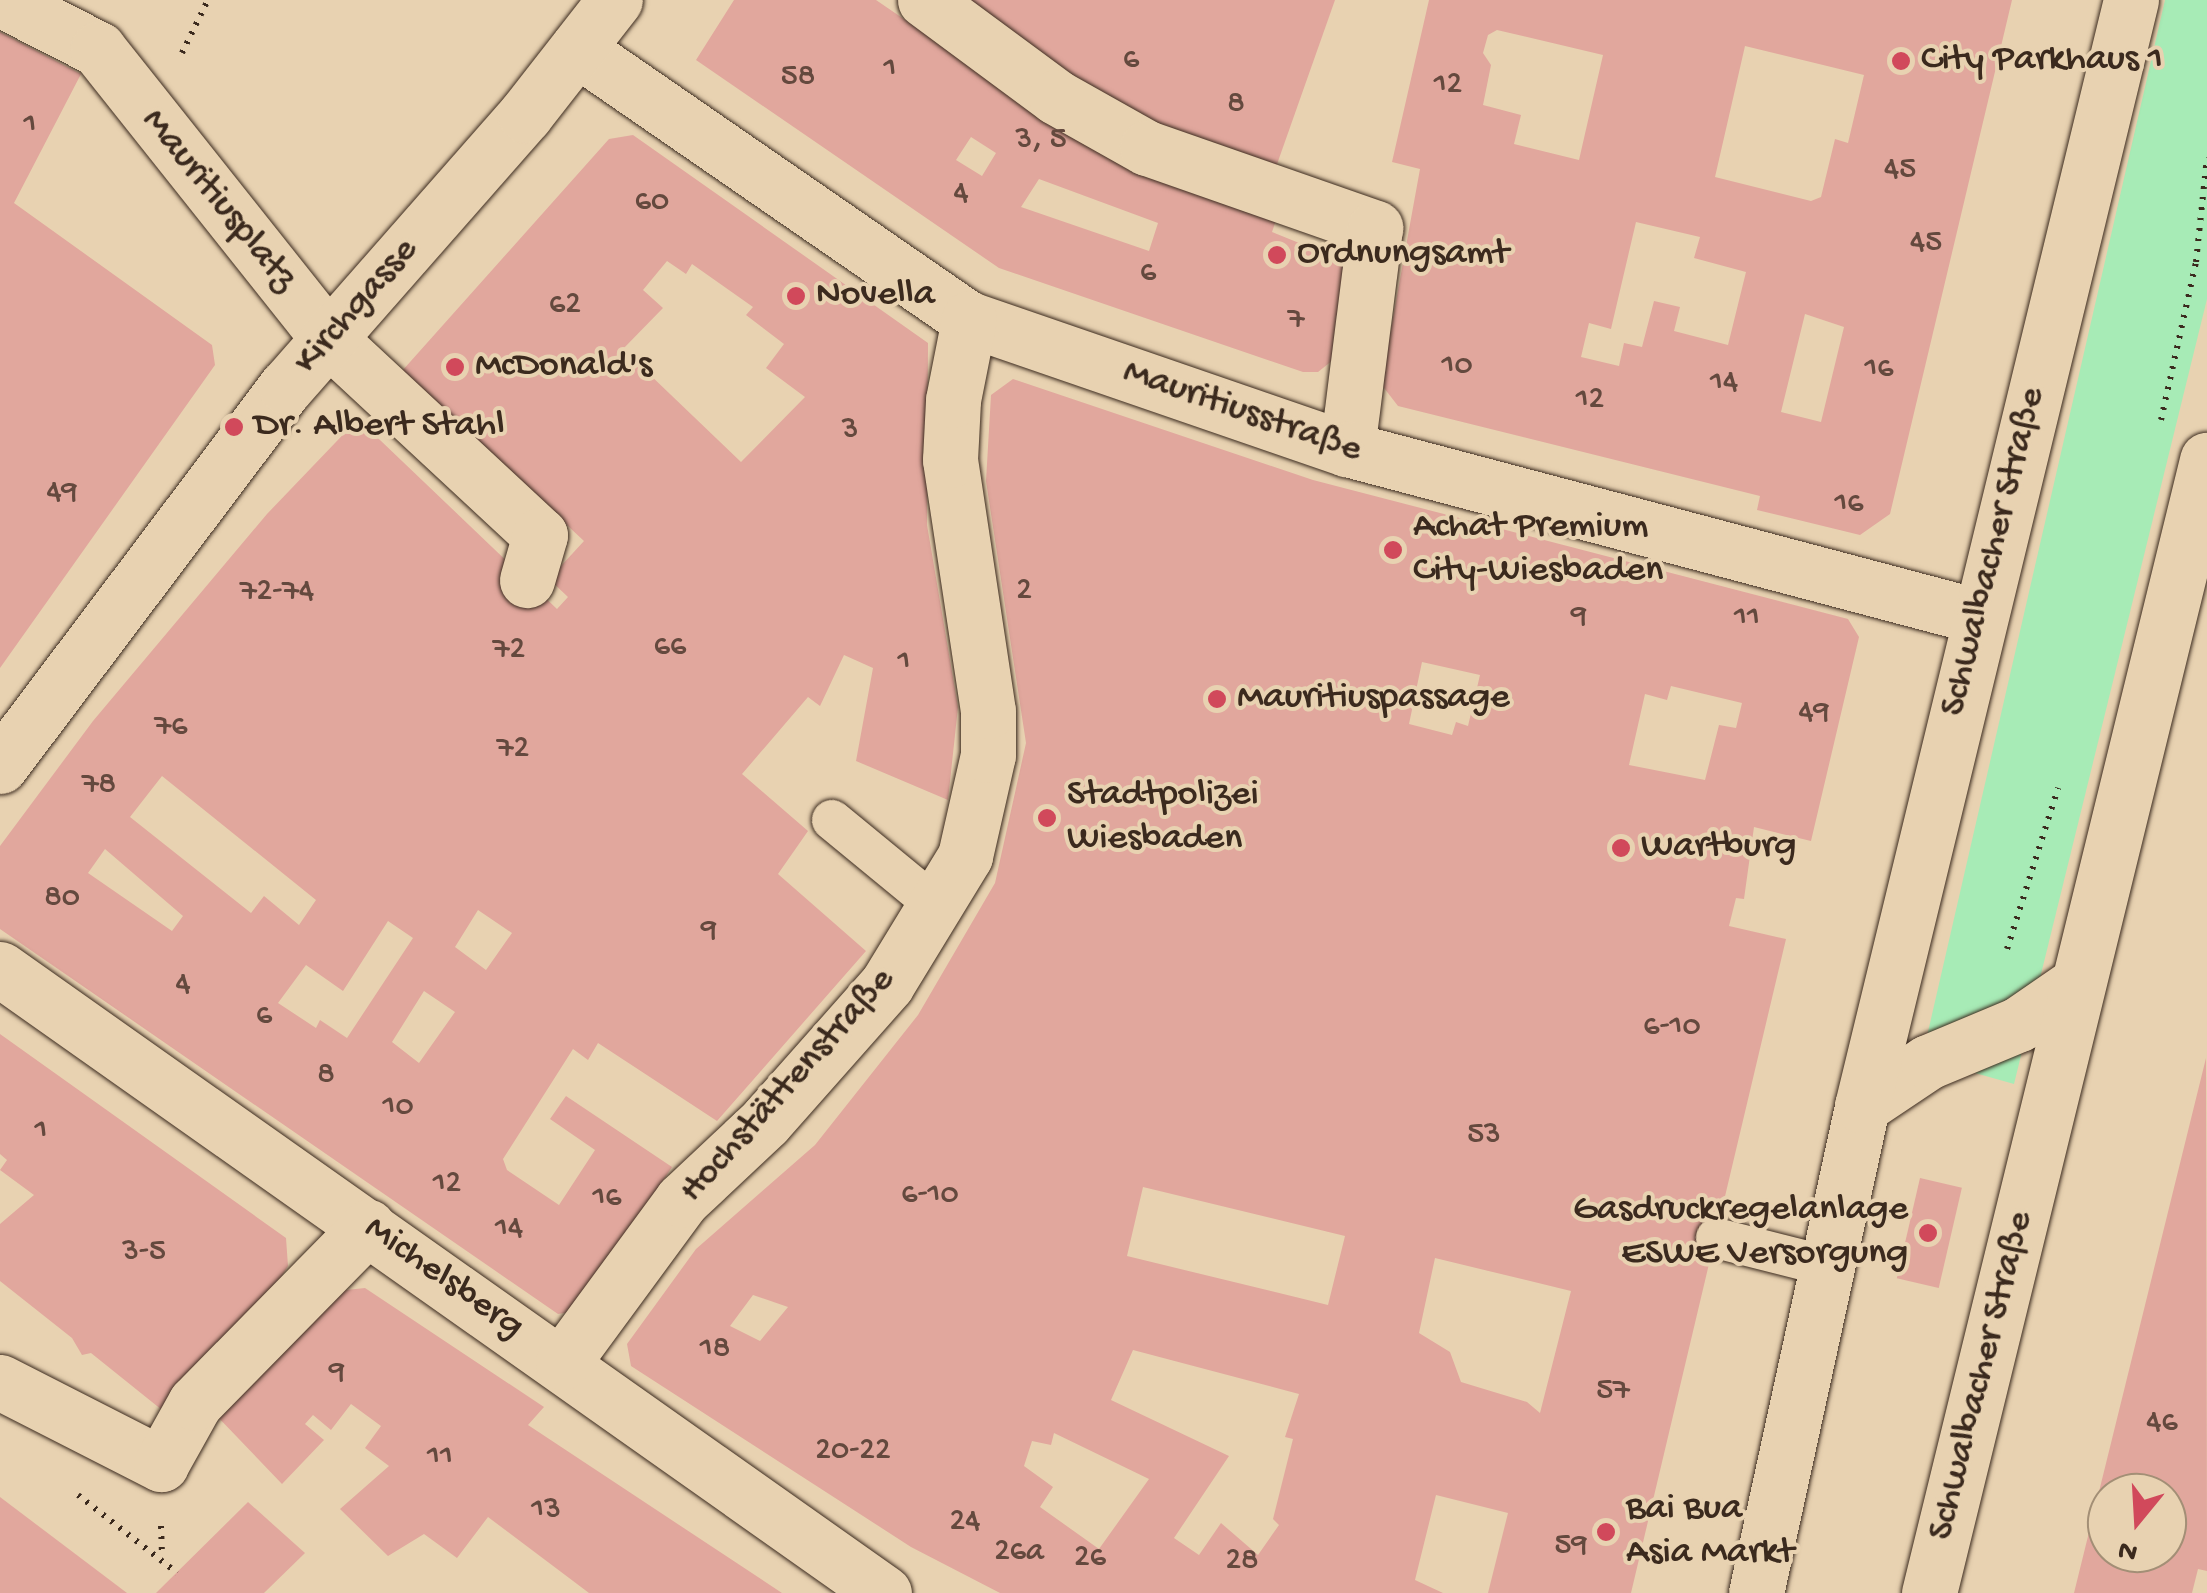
<!DOCTYPE html>
<meta charset="utf-8">
<style>
body{margin:0}
#map{position:relative;width:2207px;height:1593px;overflow:hidden;background:#e8d2b1;font-family:"Gochi Hand",sans-serif}
div>[style]{position:absolute}
.green>*{inset:0;background:#a7ebb6}
.building>*{inset:0;background:#e1a79d;transform-origin:0 0}
.path>*{height:6px;margin-top:-3px;transform-origin:0;background:repeating-linear-gradient(90deg,#3b2a1e 0 2.5px,transparent 0 10.5px)}
.roads{filter:drop-shadow(0 0 2px #3b2a1e) drop-shadow(0 0 2px #3b2a1e)}
.service>*{height:40px;margin:-20px;padding:0 20px;transform-origin:20px;border-radius:20px;background:#e8d2b1}
.pedestrian>*{height:55px;margin:-27.5px;padding:0 27.5px;transform-origin:27.5px;border-radius:27.5px;background:#e8d2b1}
.secondary>*{height:55px;margin:-27.5px;padding:0 27.5px;transform-origin:27.5px;border-radius:27.5px;background:#e8d2b1}
.dots>*{width:28px;height:28px;translate:-50% -50%;box-sizing:border-box;border:5px solid #e8d2b1;border-radius:50%}
span{translate:-50% -50%;white-space:nowrap;text-align:center;line-height:1.15;-webkit-text-stroke:8px #e8d2b1;paint-order:stroke}
.number-label{font-size:32px;color:#64493e}
.number-label span{-webkit-text-stroke-width:0}
.poi-label{font-size:38px;color:#3b2a1e}
.left{translate:0 -50%;text-align:left}
.right{translate:-100% -50%;text-align:right}
.street-label{font-size:38px;color:#3b2a1e}
.north{position:absolute;left:2087px;top:1473px;width:100px;height:100px;box-sizing:border-box;background:#e8d2b1;border:2px solid #a38f76;border-radius:50%;rotate:198deg;font-size:28px;font-weight:700;line-height:40px;text-align:center;color:#3b2a1e}
.north::after{content:'';display:block;margin:auto;width:35px;height:45px;background:#d1495b;clip-path:polygon(50% 0,100% 100%,50% 72%,0 100%)}
</style>
<div id="map">
<div class="green">
<div style="clip-path:polygon(2165px 0,2207px 0,2207px 299px,2014px 1084px,1922px 1058px)"></div>
</div>
<div class="building">
<div style="clip-path:polygon(evenodd,734px 0,876px 0,936px 41px,1277px 217px,1272px 232px,1346px 262px,1333px 360px,1318px 372px,1303px 372px,999px 268px,696px 60px,734px 0,971px 137px,996px 153px,982px 176px,956px 160px,971px 137px,734px 0,1039px 179px,1158px 223px,1149px 251px,1021px 207px,1039px 179px)"></div>
<div style="clip-path:polygon(963px 0,1335px 0,1276px 167px,1165px 129px,1063px 77px)"></div>
<div style="clip-path:polygon(evenodd,1429px 0,2012px 0,1890px 514px,1860px 535px,1757px 510px,1760px 496px,1398px 406px,1381px 384px,1420px 169px,1392px 162px,1429px 0,1497px 30px,1603px 55px,1579px 160px,1514px 144px,1521px 115px,1483px 105px,1491px 65px,1483px 53px,1488px 35px,1497px 30px,1429px 0,1745px 46px,1864px 75px,1848px 143px,1835px 139px,1821px 197px,1811px 201px,1715px 177px,1745px 46px,1429px 0,1636px 222px,1700px 237px,1694px 258px,1746px 272px,1728px 345px,1674px 331px,1680px 307px,1654px 301px,1642px 347px,1624px 343px,1619px 366px,1581px 357px,1589px 323px,1611px 329px,1636px 222px,1429px 0,1805px 314px,1844px 327px,1821px 422px,1781px 412px,1805px 314px)"></div>
<div style="clip-path:polygon(0 32px,81px 74px,14px 203px,212px 345px,215px 365px,0 668px)"></div>
<div style="clip-path:polygon(evenodd,633px 135px,928px 343px,927px 525px,958px 707px,948px 800px,856px 761px,873px 668px,844px 655px,820px 706px,808px 697px,742px 774px,808px 831px,778px 874px,866px 951px,717px 1121px,598px 1043px,588px 1060px,573px 1049px,503px 1159px,507px 1170px,559px 1205px,595px 1150px,550px 1119px,566px 1096px,672px 1167px,576px 1311px,558px 1314px,0 929px,0 846px,93px 721px,267px 514px,358px 419px,557px 609px,568px 597px,549px 579px,584px 541px,402px 371px,609px 139px,633px 135px,667px 261px,686px 274px,692px 264px,753px 307px,746px 315px,784px 344px,766px 368px,805px 397px,741px 462px,623px 349px,663px 308px,643px 290px,667px 261px,633px 135px,162px 776px,316px 900px,299px 925px,264px 896px,251px 913px,130px 817px,162px 776px,633px 135px,105px 849px,183px 916px,172px 931px,88px 873px,105px 849px,633px 135px,478px 910px,512px 933px,486px 970px,455px 947px,478px 910px,633px 135px,388px 921px,413px 938px,347px 1038px,320px 1020px,316px 1028px,278px 1003px,306px 965px,343px 991px,388px 921px,633px 135px,424px 991px,455px 1012px,419px 1063px,392px 1042px,424px 991px)"></div>
<div style="clip-path:polygon(evenodd,1013px 379px,1313px 480px,1848px 619px,1859px 637px,1811px 841px,1754px 827px,1744px 899px,1736px 898px,1729px 926px,1786px 939px,1631px 1593px,1488px 1593px,1508px 1513px,1436px 1495px,1415px 1580px,1443px 1593px,1000px 1593px,911px 1547px,631px 1366px,627px 1344px,696px 1249px,815px 1145px,918px 1015px,995px 883px,1026px 743px,986px 481px,991px 395px,1013px 379px,1422px 662px,1480px 675px,1468px 726px,1456px 722px,1452px 735px,1409px 724px,1422px 662px,1013px 379px,1671px 686px,1742px 703px,1736px 728px,1719px 725px,1705px 780px,1629px 765px,1645px 694px,1667px 700px,1671px 686px,1013px 379px,1143px 1187px,1345px 1236px,1328px 1305px,1127px 1256px,1143px 1187px,1013px 379px,1435px 1258px,1571px 1291px,1540px 1413px,1527px 1402px,1461px 1382px,1450px 1352px,1419px 1333px,1435px 1258px,1013px 379px,753px 1295px,788px 1307px,760px 1341px,730px 1326px,753px 1295px,1013px 379px,1133px 1350px,1299px 1394px,1285px 1437px,1293px 1439px,1273px 1519px,1279px 1525px,1258px 1555px,1221px 1523px,1199px 1555px,1174px 1538px,1229px 1456px,1111px 1400px,1133px 1350px,1013px 379px,1054px 1433px,1149px 1479px,1099px 1549px,1040px 1507px,1053px 1487px,1024px 1466px,1032px 1441px,1051px 1445px,1054px 1433px)"></div>
<div style="clip-path:polygon(0 1034px,286px 1238px,288px 1266px,262px 1308px,162px 1410px,91px 1353px,82px 1355px,72px 1338px,0 1281px,0 1224px,34px 1195px,0 1170px,7px 1160px,0 1154px)"></div>
<div style="clip-path:polygon(evenodd,2206px 1058px,2207px 1571px,2198px 1569px,2192px 1593px,2074px 1593px,2206px 1058px,2107px 1493px,2167px 1493px,2167px 1553px,2107px 1553px,2107px 1493px)"></div>
<div style="left:1920px;top:1178px;width:43px;height:103px;rotate:13deg"></div>
<div style="clip-path:polygon(365px 1288px,544px 1407px,528px 1425px,782px 1593px,589px 1593px,488px 1517px,457px 1558px,424px 1534px,388px 1556px,340px 1509px,389px 1466px,365px 1448px,381px 1426px,351px 1404px,331px 1430px,313px 1415px,305px 1424px,324px 1440px,282px 1484px,214px 1413px,328px 1292px)"></div>
<div style="clip-path:polygon(0 1497px,127px 1593px,0 1593px)"></div>
<div style="clip-path:polygon(248px 1502px,305px 1553px,264px 1593px,156px 1593px)"></div>
</div>
<div class="path">
<div style="left:182px;top:53px;width:59px;rotate:-63.9deg"></div>
<div style="left:2161px;top:420px;width:162px;rotate:-77.5deg"></div>
<div style="left:2196px;top:262px;width:105px;rotate:-84deg"></div>
<div style="left:2007px;top:949px;width:169px;rotate:-72.4deg"></div>
<div style="left:78px;top:1495px;width:126px;rotate:38.2deg"></div>
<div style="left:161px;top:1526px;width:31px;rotate:88deg"></div>
</div>
<div class="roads">
<div class="service">
<div style="left:832px;top:820px;width:139px;rotate:39.4deg"></div>
<div style="left:1716px;top:1238px;width:114px;rotate:14.2deg"></div>
</div>
<div class="pedestrian">
<div style="left:2px;top:0;width:108px;rotate:27deg"></div>
<div style="left:98px;top:49px;width:371px;rotate:51.5deg"></div>
<div style="left:329px;top:339px;width:288px;rotate:42.9deg"></div>
<div style="left:540px;top:535px;width:47px;rotate:106.1deg"></div>
<div style="left:925px;top:0;width:163px;rotate:36.5deg"></div>
<div style="left:1056px;top:97px;width:104px;rotate:29.3deg"></div>
<div style="left:1147px;top:148px;width:242px;rotate:19.3deg"></div>
<div style="left:1375px;top:228px;width:223px;rotate:97.2deg"></div>
<div style="left:577px;top:49px;width:476px;rotate:34.6deg"></div>
<div style="left:969px;top:319px;width:400px;rotate:19deg"></div>
<div style="left:1347px;top:449px;width:652px;rotate:14.85deg"></div>
<div style="left:0;top:766px;width:475px;rotate:-53deg"></div>
<div style="left:286px;top:387px;width:362px;rotate:-48.7deg"></div>
<div style="left:525px;top:115px;width:146px;rotate:-52deg"></div>
<div style="left:0;top:969px;width:1082px;rotate:35.22deg"></div>
<div style="left:563px;top:1362px;width:201px;rotate:-53.7deg"></div>
<div style="left:682px;top:1200px;width:114px;rotate:-43.2deg"></div>
<div style="left:765px;top:1122px;width:184px;rotate:-48.5deg"></div>
<div style="left:887px;top:984px;width:150px;rotate:-58.6deg"></div>
<div style="left:965px;top:856px;width:104px;rotate:-77.2deg"></div>
<div style="left:988px;top:755px;width:44px;rotate:-90deg"></div>
<div style="left:988px;top:711px;width:254px;rotate:-98.6deg"></div>
<div style="left:950px;top:460px;width:60px;rotate:-87.1deg"></div>
<div style="left:953px;top:400px;width:83px;rotate:-78.8deg"></div>
<div style="left:0;top:1382px;width:181px;rotate:27deg"></div>
<div style="left:161px;top:1464px;width:70px;rotate:-60.9deg"></div>
<div style="left:195px;top:1403px;width:247px;rotate:-45.5deg"></div>
</div>
<div class="secondary">
<div style="left:1862px;top:1106px;width:79px;rotate:-33.7deg"></div>
<div style="left:1928px;top:1062px;width:99px;rotate:-22.7deg"></div>
<div style="left:2019px;top:1024px;width:70px;rotate:-34.6deg"></div>
<div style="left:1756px;top:1593px;width:498px;rotate:-77.7deg"></div>
<div style="left:1862px;top:1106px;width:1138px;rotate:-76.33deg"></div>
<div style="left:1929px;top:1593px;width:1167px;rotate:-76.21deg"></div>
</div>
</div>
<div class="dots">
<div style="left:1901px;top:61px;background:#d1495b"></div>
<div style="left:1277px;top:255px;background:#d1495b"></div>
<div style="left:796px;top:296px;background:#d1495b"></div>
<div style="left:455px;top:367px;background:#d1495b"></div>
<div style="left:234px;top:427px;background:#d1495b"></div>
<div style="left:1393px;top:550px;background:#d1495b"></div>
<div style="left:1217px;top:699px;background:#d1495b"></div>
<div style="left:1047px;top:818px;background:#d1495b"></div>
<div style="left:1621px;top:848px;background:#d1495b"></div>
<div style="left:1928px;top:1233px;background:#d1495b"></div>
<div style="left:1606px;top:1532px;background:#d1495b"></div>
</div>
<div class="number-label">
<span style="left:1131px;top:60px">6</span>
<span style="left:890px;top:69px">1</span>
<span style="left:798px;top:77px">58</span>
<span style="left:1448px;top:85px">12</span>
<span style="left:1236px;top:104px">8</span>
<span style="left:30px;top:125px">1</span>
<span style="left:1041px;top:140px">3, 5</span>
<span style="left:1900px;top:170px">45</span>
<span style="left:961px;top:194px">4</span>
<span style="left:652px;top:202px">60</span>
<span style="left:1926px;top:243px">45</span>
<span style="left:1148px;top:273px">6</span>
<span style="left:565px;top:305px">62</span>
<span style="left:1296px;top:320px">7</span>
<span style="left:1457px;top:366px">10</span>
<span style="left:1879px;top:369px">16</span>
<span style="left:1724px;top:383px">14</span>
<span style="left:1590px;top:400px">12</span>
<span style="left:850px;top:430px">3</span>
<span style="left:62px;top:493px">49</span>
<span style="left:1849px;top:504px">16</span>
<span style="left:1024px;top:591px">2</span>
<span style="left:277px;top:592px">72-74</span>
<span style="left:1579px;top:617px">9</span>
<span style="left:1747px;top:618px">11</span>
<span style="left:670px;top:647px">66</span>
<span style="left:509px;top:650px">72</span>
<span style="left:904px;top:662px">1</span>
<span style="left:1814px;top:713px">49</span>
<span style="left:171px;top:727px">76</span>
<span style="left:513px;top:749px">72</span>
<span style="left:99px;top:785px">78</span>
<span style="left:62px;top:898px">80</span>
<span style="left:709px;top:931px">9</span>
<span style="left:183px;top:985px">4</span>
<span style="left:264px;top:1016px">6</span>
<span style="left:1672px;top:1027px">6-10</span>
<span style="left:326px;top:1075px">8</span>
<span style="left:398px;top:1107px">10</span>
<span style="left:41px;top:1131px">1</span>
<span style="left:1484px;top:1135px">53</span>
<span style="left:447px;top:1184px">12</span>
<span style="left:930px;top:1195px">6-10</span>
<span style="left:607px;top:1198px">16</span>
<span style="left:509px;top:1229px">14</span>
<span style="left:144px;top:1252px">3-5</span>
<span style="left:715px;top:1349px">18</span>
<span style="left:337px;top:1373px">9</span>
<span style="left:1613px;top:1391px">57</span>
<span style="left:2162px;top:1423px">46</span>
<span style="left:853px;top:1451px">20-22</span>
<span style="left:440px;top:1457px">11</span>
<span style="left:546px;top:1510px">13</span>
<span style="left:965px;top:1522px">24</span>
<span style="left:1571px;top:1546px">59</span>
<span style="left:1019px;top:1552px">26a</span>
<span style="left:1090px;top:1558px">26</span>
<span style="left:1242px;top:1561px">28</span>
</div>
<div class="poi-label">
<span class="left" style="left:1921px;top:61px">City Parkhaus 1</span>
<span class="left" style="left:1297px;top:255px">Ordnungsamt</span>
<span class="left" style="left:816px;top:296px">Novella</span>
<span class="left" style="left:475px;top:367px">McDonald's</span>
<span class="left" style="left:254px;top:427px">Dr. Albert Stahl</span>
<span class="left" style="left:1413px;top:550px">Achat Premium<br>City-Wiesbaden</span>
<span class="left" style="left:1237px;top:699px">Mauritiuspassage</span>
<span class="left" style="left:1067px;top:818px">Stadtpolizei<br>Wiesbaden</span>
<span class="left" style="left:1641px;top:848px">Wartburg</span>
<span class="right" style="left:1908px;top:1233px">Gasdruckregelanlage<br>ESWE Versorgung</span>
<span class="left" style="left:1626px;top:1532px">Bai Bua<br>Asia Markt</span>
</div>
<div class="street-label">
<span style="left:218px;top:201px;rotate:51deg">Mauritiusplatz</span>
<span style="left:357px;top:307px;rotate:-49deg">Kirchgasse</span>
<span style="left:1242px;top:412px;rotate:19deg">Mauritiusstraße</span>
<span style="left:1994px;top:552px;rotate:-76deg">Schwalbacher Straße</span>
<span style="left:788px;top:1086px;rotate:-48deg">Hochstättenstraße</span>
<span style="left:443px;top:1279px;rotate:35deg">Michelsberg</span>
<span style="left:1982px;top:1376px;rotate:-76deg">Schwalbacher Straße</span>
</div>
<div class="north">N</div>
</div>
